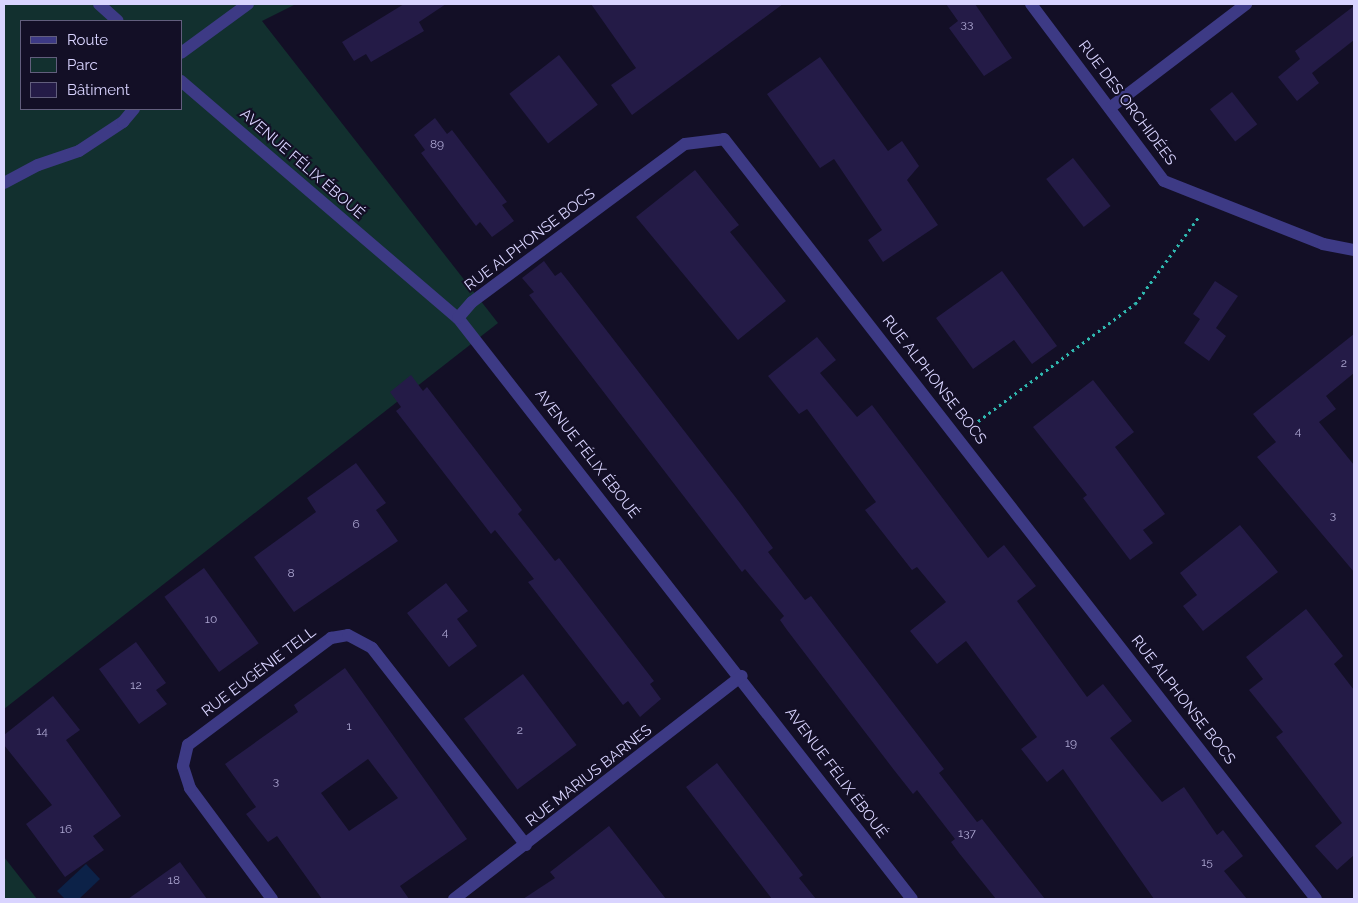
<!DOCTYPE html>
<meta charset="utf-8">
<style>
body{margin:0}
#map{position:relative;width:1358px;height:903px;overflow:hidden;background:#130f26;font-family:Raleway,sans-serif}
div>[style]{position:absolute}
.green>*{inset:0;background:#12302f}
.water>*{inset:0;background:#0c2248}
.building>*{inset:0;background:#241b47;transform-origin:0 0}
.path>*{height:3px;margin-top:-1.5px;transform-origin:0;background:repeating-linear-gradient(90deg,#2fb8b0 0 2.5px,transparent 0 6.5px)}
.lane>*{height:12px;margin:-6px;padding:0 6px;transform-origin:6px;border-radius:6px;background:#3d3a85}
.street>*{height:12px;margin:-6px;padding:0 6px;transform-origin:6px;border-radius:6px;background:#3d3a85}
span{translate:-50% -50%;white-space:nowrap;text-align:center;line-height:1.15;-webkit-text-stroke:4px #130f26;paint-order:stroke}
.number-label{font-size:12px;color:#aca6d1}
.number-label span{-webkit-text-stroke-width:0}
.street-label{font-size:15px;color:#d9d4ff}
.frame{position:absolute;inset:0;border:5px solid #d9d4ff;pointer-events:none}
.legend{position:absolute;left:20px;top:20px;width:162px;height:90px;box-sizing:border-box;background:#130f26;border:1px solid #625e7d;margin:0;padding:6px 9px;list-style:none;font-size:15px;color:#d9d4ff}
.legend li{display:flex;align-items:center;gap:10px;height:25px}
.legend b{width:25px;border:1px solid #625e7d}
</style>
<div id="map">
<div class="green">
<div style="clip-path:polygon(evenodd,4px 4px,296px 4px,262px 21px,498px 323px,4px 709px,4px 4px,21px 21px,181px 21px,181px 109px,21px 109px,21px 21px)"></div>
<div style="clip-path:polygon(4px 857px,37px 899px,4px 899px)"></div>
</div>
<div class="water">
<div style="clip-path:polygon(86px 864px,100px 879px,79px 899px,65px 899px,57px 891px)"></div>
</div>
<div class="building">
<div style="clip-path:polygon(404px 4px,446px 4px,419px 22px,424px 31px,371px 62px,366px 54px,354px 61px,342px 42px)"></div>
<div style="clip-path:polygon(591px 4px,783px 4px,632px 115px,611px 85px,636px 68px)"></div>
<div style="clip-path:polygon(946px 4px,975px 4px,1012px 58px,984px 76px,949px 28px,958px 21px)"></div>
<div style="clip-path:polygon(1354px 6px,1354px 40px,1312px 73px,1319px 83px,1297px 101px,1278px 77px,1300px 59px,1295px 51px)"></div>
<div style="left:559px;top:55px;width:63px;height:63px;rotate:52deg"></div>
<div style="clip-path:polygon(820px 57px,888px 151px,902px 141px,919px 166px,907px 180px,938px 225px,883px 262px,868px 240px,882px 230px,834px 159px,820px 168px,767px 94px)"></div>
<div style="left:1232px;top:92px;width:41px;height:28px;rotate:52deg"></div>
<div style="clip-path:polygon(435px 118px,447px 134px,452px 130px,507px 202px,502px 205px,514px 221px,492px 237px,480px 222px,476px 226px,421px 153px,425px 150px,414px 135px)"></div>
<div style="left:1073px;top:158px;width:61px;height:34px;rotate:52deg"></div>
<div style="clip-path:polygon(695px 170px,739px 225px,730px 232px,786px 301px,738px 340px,636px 217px)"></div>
<div style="clip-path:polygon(544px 261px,555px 276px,561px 272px,569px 282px,740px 503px,773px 548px,768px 552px,805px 600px,811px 596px,944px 769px,939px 773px,977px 822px,982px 819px,1045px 899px,996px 899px,959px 853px,951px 842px,955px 839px,917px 790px,913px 794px,894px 770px,787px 630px,780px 620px,784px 616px,745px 569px,742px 572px,529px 295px,534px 292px,522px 278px)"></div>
<div style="clip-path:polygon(1002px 271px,1057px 346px,1032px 364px,1014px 340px,973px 369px,936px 318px)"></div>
<div style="clip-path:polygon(1215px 281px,1238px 296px,1216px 328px,1226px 336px,1209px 361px,1184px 343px,1200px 319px,1193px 314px)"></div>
<div style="clip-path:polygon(1354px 334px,1354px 373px,1326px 396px,1336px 409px,1319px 422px,1354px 465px,1354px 572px,1257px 457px,1276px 442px,1253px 414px)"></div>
<div style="clip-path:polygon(817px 337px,836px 360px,820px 373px,857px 417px,872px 405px,988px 558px,1004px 545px,1036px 586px,1017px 601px,1087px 697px,1103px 684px,1132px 721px,1110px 738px,1147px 784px,1162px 802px,1184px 787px,1217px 835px,1223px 830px,1243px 856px,1224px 871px,1247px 899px,1154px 899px,1063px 769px,1047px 782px,1021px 749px,1037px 737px,966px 641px,937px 664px,910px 631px,946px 602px,917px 567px,912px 570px,865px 510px,876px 502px,807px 409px,799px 414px,768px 376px)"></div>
<div style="clip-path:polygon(411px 375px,423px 391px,427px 387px,522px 510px,518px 514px,555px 561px,559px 558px,654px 681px,650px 684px,661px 699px,640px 717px,628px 701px,623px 705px,528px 582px,534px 579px,495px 530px,491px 534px,396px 411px,401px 407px,390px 392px)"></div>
<div style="clip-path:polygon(1093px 380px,1134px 432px,1115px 447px,1165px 514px,1143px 530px,1153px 543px,1130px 560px,1083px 498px,1087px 495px,1033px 427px)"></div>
<div style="clip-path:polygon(356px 463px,386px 503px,376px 510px,398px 541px,294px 612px,254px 557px,316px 512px,307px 498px)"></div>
<div style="clip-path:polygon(1240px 525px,1278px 572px,1203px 631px,1183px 606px,1197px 595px,1180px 573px)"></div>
<div style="left:204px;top:568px;width:93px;height:49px;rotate:54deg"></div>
<div style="clip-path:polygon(446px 583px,468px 611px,457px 619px,477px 646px,449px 667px,407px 613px)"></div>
<div style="clip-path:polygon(1306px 609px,1343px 656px,1334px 664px,1354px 690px,1354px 855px,1337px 870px,1315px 846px,1342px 823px,1276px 737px,1283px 732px,1249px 690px,1263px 679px,1246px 657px)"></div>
<div style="clip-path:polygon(136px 642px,166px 683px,156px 690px,167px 704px,139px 724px,99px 669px)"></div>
<div style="clip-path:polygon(evenodd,345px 668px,467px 839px,400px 886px,409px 899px,322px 899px,277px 836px,268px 842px,246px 814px,256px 807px,225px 764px,298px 712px,294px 705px,345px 668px,368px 759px,398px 798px,349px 831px,321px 793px,368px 759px)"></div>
<div style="left:523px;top:674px;width:89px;height:74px;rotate:53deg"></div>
<div style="clip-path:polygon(53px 696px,80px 730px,66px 740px,121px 816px,93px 836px,104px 850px,65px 877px,26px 824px,52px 805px,4px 745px,4px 735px)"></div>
<div style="clip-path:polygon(717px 763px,803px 875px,799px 878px,816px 899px,772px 899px,686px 787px)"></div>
<div style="clip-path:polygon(609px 826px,666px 899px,523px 899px,555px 878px,550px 872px)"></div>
<div style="clip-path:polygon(180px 862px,207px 899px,128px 899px)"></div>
</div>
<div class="path">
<div style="left:973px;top:425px;width:202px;rotate:-36.8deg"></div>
<div style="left:1135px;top:304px;width:107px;rotate:-53.8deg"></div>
</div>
<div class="lane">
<div style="left:4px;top:183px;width:38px;rotate:-28deg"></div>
<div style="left:38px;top:165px;width:43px;rotate:-18.9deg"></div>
<div style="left:79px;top:151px;width:53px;rotate:-33.4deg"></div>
<div style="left:123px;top:122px;width:17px;rotate:-50deg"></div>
</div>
<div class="street">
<div style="left:99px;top:4px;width:25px;rotate:42deg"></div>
<div style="left:1031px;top:4px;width:221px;rotate:53.1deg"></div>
<div style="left:1164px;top:181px;width:171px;rotate:21.6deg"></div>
<div style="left:1323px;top:244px;width:32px;rotate:11deg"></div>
<div style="left:181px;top:53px;width:83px;rotate:-36.2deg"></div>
<div style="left:181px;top:81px;width:365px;rotate:40.6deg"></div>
<div style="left:458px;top:318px;width:737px;rotate:52deg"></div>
<div style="left:1111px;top:107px;width:170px;rotate:-37.3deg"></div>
<div style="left:458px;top:318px;width:21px;rotate:-49deg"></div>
<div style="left:472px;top:302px;width:265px;rotate:-36.6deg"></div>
<div style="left:685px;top:144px;width:39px;rotate:-7deg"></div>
<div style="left:724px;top:139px;width:963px;rotate:52.08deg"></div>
<div style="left:272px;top:899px;width:138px;rotate:-126.5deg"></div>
<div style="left:190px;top:788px;width:23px;rotate:-108deg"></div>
<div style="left:183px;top:766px;width:22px;rotate:-77deg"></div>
<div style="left:188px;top:745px;width:179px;rotate:-36.8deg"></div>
<div style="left:331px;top:638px;width:17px;rotate:-10deg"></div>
<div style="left:348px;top:635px;width:27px;rotate:28deg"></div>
<div style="left:372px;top:648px;width:250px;rotate:52deg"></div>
<div style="left:454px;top:899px;width:364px;rotate:-37.8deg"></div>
</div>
<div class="number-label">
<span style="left:967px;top:25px">33</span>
<span style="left:437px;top:145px">89</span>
<span style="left:1344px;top:364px">2</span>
<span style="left:1298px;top:432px">4</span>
<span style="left:1333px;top:516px">3</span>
<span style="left:356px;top:525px">6</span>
<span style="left:291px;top:574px">8</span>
<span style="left:211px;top:620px">10</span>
<span style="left:445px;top:633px">4</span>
<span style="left:136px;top:686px">12</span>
<span style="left:349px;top:727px">1</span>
<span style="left:520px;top:731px">2</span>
<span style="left:42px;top:732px">14</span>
<span style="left:1071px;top:744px">19</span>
<span style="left:276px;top:782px">3</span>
<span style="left:66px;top:830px">16</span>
<span style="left:967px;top:834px">137</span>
<span style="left:1207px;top:863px">15</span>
<span style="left:174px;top:881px">18</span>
</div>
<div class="street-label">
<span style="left:1127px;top:103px;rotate:53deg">RUE DES ORCHIDÉES</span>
<span style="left:302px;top:164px;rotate:41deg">AVENUE FÉLIX ÉBOUÉ</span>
<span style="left:530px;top:240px;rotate:-37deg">RUE ALPHONSE BOCS</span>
<span style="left:934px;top:380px;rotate:52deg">RUE ALPHONSE BOCS</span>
<span style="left:587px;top:454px;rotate:52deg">AVENUE FÉLIX ÉBOUÉ</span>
<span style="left:259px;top:672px;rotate:-37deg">RUE EUGÉNIE TELL</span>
<span style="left:1183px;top:700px;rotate:52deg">RUE ALPHONSE BOCS</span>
<span style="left:836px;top:773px;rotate:53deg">AVENUE FÉLIX ÉBOUÉ</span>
<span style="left:589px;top:776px;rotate:-38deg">RUE MARIUS BARNES</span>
</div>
<div class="frame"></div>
<ul class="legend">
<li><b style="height:6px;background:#3d3a85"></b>Route</li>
<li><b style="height:14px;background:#12302f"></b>Parc</li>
<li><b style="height:14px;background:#241b47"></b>Bâtiment</li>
</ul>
</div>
